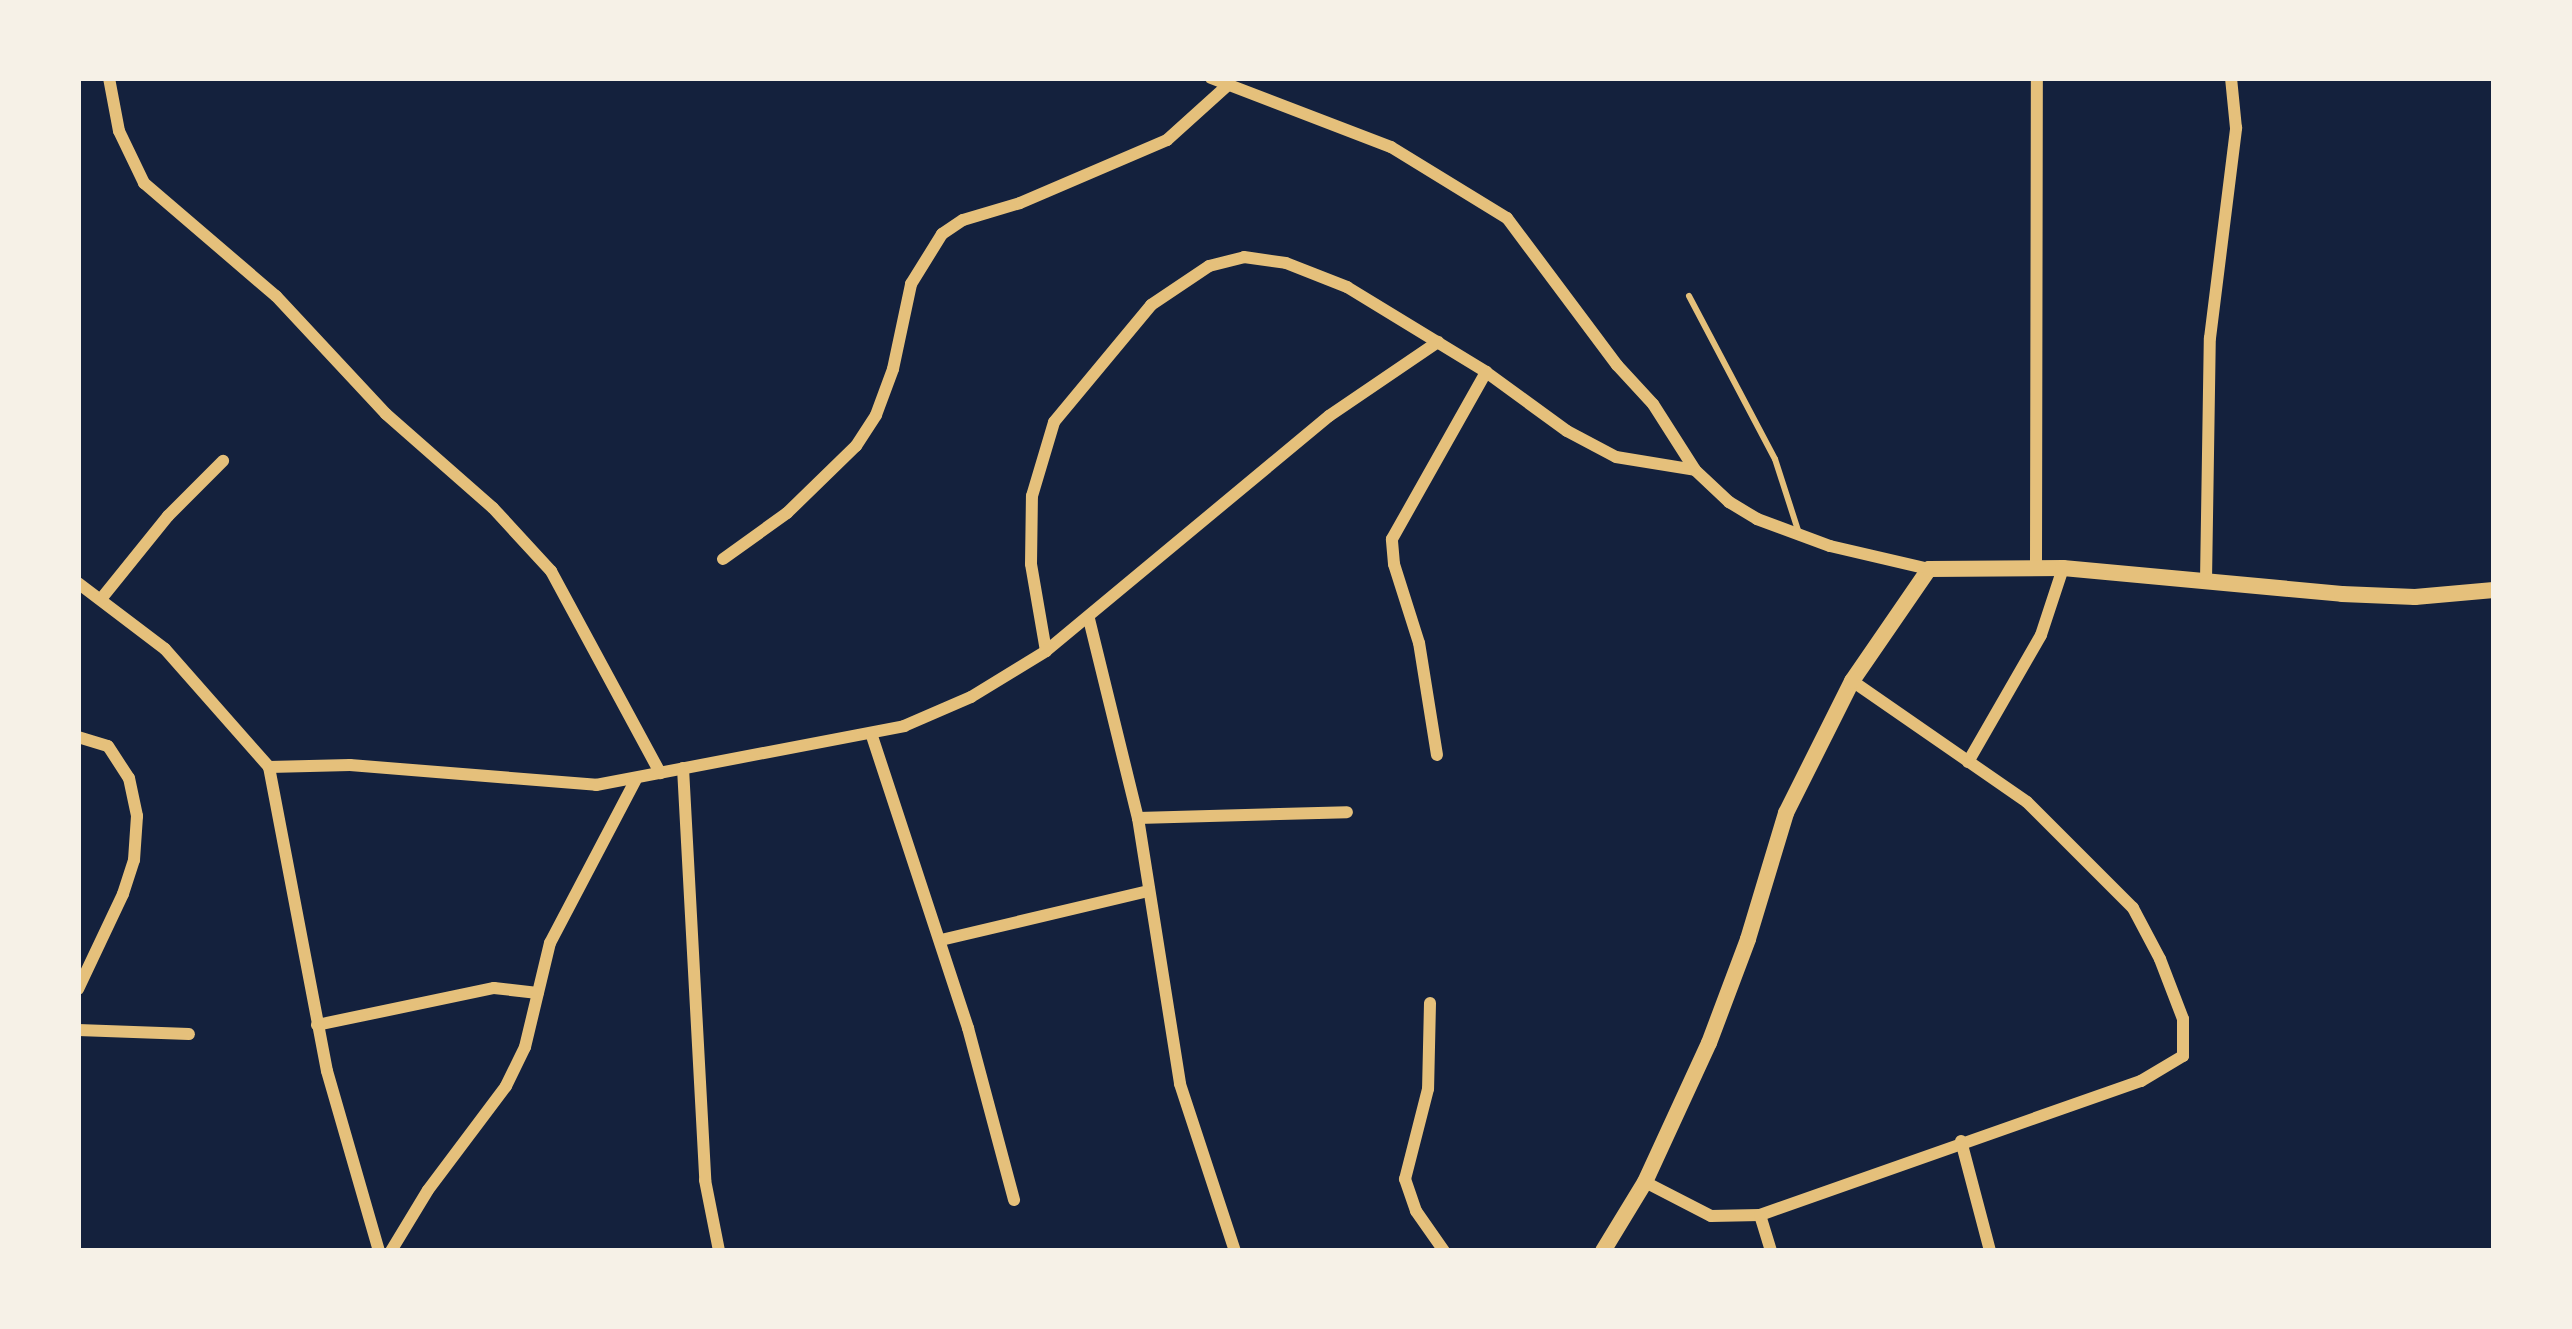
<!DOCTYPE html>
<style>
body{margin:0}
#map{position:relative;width:2572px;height:1329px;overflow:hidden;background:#14213d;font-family:"DejaVu Sans",sans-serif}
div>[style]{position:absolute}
.service>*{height:6px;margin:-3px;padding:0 3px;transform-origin:3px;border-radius:3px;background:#e5c07b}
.minor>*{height:12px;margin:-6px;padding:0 6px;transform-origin:6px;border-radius:6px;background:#e5c07b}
.tertiary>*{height:16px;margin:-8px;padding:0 8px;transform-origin:8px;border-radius:8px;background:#e5c07b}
span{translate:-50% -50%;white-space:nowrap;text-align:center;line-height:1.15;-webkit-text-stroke:12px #f6f1e7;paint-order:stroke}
.frame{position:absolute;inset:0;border:81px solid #f6f1e7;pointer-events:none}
</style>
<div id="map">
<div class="service">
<div style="left:1689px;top:296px;width:184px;rotate:62.2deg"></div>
<div style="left:1775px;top:459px;width:75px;rotate:72.1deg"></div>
</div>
<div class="minor">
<div style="left:109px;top:78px;width:54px;rotate:79.3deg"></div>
<div style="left:119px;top:131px;width:58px;rotate:64.3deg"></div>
<div style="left:144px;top:183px;width:174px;rotate:40.6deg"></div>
<div style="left:276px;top:296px;width:161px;rotate:47deg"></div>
<div style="left:386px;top:414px;width:142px;rotate:41.3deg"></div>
<div style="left:493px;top:508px;width:86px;rotate:47.4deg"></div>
<div style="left:551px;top:571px;width:230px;rotate:61.6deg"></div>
<div style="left:1211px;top:78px;width:193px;rotate:21deg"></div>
<div style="left:1391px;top:147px;width:136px;rotate:31.5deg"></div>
<div style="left:1507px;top:218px;width:184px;rotate:53.2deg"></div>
<div style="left:1617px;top:365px;width:53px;rotate:47.3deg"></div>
<div style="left:1653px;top:404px;width:78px;rotate:57.5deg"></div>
<div style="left:1695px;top:470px;width:47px;rotate:43.3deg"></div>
<div style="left:1729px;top:502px;width:33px;rotate:31deg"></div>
<div style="left:1757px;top:519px;width:78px;rotate:20.3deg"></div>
<div style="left:1830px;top:546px;width:102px;rotate:13.1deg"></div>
<div style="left:723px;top:559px;width:79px;rotate:-35.7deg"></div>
<div style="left:787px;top:513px;width:96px;rotate:-44.2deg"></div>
<div style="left:856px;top:446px;width:37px;rotate:-57deg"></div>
<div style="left:876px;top:415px;width:49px;rotate:-69.7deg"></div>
<div style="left:893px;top:369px;width:87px;rotate:-78deg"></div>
<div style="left:911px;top:284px;width:59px;rotate:-58.2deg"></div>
<div style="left:942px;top:234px;width:25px;rotate:-34deg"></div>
<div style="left:963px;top:220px;width:59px;rotate:-16.6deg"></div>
<div style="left:1020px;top:203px;width:160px;rotate:-23.2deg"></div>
<div style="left:1167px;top:140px;width:84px;rotate:-42.1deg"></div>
<div style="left:2036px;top:566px;width:488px;rotate:-89.9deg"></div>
<div style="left:2206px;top:581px;width:243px;rotate:-89.1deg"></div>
<div style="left:2210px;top:338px;width:212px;rotate:-82.9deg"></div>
<div style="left:2236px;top:128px;width:50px;rotate:-95.7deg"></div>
<div style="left:78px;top:583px;width:109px;rotate:37.2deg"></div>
<div style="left:165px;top:649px;width:157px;rotate:48.6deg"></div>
<div style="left:269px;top:767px;width:309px;rotate:79.2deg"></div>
<div style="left:327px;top:1071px;width:187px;rotate:73.9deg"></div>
<div style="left:101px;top:599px;width:107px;rotate:-51.1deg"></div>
<div style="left:168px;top:516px;width:78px;rotate:-45deg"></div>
<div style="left:1089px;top:619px;width:205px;rotate:76.2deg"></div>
<div style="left:1138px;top:818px;width:269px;rotate:81deg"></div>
<div style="left:1180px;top:1084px;width:176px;rotate:71.8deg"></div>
<div style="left:1046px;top:651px;width:88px;rotate:-99.8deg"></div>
<div style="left:1031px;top:564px;width:68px;rotate:-89.2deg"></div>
<div style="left:1032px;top:496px;width:77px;rotate:-73.4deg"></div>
<div style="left:1054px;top:422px;width:152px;rotate:-50.3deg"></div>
<div style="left:1151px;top:305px;width:70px;rotate:-33.9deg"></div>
<div style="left:1209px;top:266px;width:36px;rotate:-14deg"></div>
<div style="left:1244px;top:257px;width:42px;rotate:8.1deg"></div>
<div style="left:1286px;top:263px;width:66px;rotate:21.5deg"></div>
<div style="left:1347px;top:287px;width:163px;rotate:31.4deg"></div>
<div style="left:1486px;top:372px;width:100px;rotate:36.1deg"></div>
<div style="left:1567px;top:431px;width:55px;rotate:28deg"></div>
<div style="left:1616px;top:457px;width:80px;rotate:9.3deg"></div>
<div style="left:871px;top:733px;width:311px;rotate:71.8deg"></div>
<div style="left:968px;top:1028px;width:178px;rotate:75deg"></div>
<div style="left:78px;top:737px;width:31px;rotate:17deg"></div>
<div style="left:108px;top:746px;width:38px;rotate:57deg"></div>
<div style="left:129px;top:778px;width:39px;rotate:78deg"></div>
<div style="left:137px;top:816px;width:44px;rotate:93.9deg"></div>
<div style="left:134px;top:860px;width:36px;rotate:108deg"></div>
<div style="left:123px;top:894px;width:105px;rotate:115.3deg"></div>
<div style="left:1437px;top:755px;width:113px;rotate:-99.1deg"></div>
<div style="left:1419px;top:643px;width:83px;rotate:-107.6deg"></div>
<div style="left:1394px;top:564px;width:25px;rotate:-95deg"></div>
<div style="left:1392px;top:539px;width:192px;rotate:-60.6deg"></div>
<div style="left:1968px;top:762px;width:146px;rotate:-60.1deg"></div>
<div style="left:2041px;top:635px;width:71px;rotate:-71.8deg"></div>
<div style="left:269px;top:767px;width:81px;rotate:-1.4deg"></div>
<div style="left:350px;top:765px;width:247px;rotate:4.6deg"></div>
<div style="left:596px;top:785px;width:314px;rotate:-10.8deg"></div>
<div style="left:904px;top:726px;width:73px;rotate:-23.4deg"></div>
<div style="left:971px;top:697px;width:88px;rotate:-31.5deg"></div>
<div style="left:1046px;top:651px;width:368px;rotate:-39.7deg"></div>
<div style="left:1329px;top:416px;width:132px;rotate:-34.2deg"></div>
<div style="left:683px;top:768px;width:413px;rotate:86.9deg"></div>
<div style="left:705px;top:1180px;width:72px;rotate:78.8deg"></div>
<div style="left:1138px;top:818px;width:209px;rotate:-1.6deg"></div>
<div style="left:941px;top:940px;width:213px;rotate:-13.3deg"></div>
<div style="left:1430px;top:1003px;width:86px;rotate:91.3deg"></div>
<div style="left:1428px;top:1089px;width:93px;rotate:104.3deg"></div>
<div style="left:1405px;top:1179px;width:34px;rotate:71deg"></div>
<div style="left:1416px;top:1211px;width:49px;rotate:55deg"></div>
<div style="left:317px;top:1025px;width:181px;rotate:-11.8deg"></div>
<div style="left:494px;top:988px;width:44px;rotate:6.5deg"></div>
<div style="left:78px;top:1030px;width:111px;rotate:2.1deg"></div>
<div style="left:1961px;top:1141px;width:114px;rotate:75.2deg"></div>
<div style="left:1645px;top:1182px;width:74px;rotate:27.3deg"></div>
<div style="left:1711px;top:1216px;width:49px;rotate:-1.2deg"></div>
<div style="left:1760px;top:1215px;width:38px;rotate:73deg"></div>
<div style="left:1760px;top:1215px;width:404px;rotate:-19.4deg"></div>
<div style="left:2141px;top:1081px;width:49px;rotate:-30.8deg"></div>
<div style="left:2183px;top:1056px;width:37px;rotate:-90deg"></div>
<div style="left:2183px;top:1019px;width:64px;rotate:-111deg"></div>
<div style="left:2160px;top:959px;width:58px;rotate:-117.9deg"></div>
<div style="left:2133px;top:908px;width:150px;rotate:-135deg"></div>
<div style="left:2027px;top:802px;width:213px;rotate:-145.3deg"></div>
<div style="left:391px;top:1251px;width:71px;rotate:-58.8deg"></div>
<div style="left:428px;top:1190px;width:130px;rotate:-53.1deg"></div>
<div style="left:506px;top:1086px;width:43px;rotate:-64deg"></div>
<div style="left:525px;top:1047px;width:107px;rotate:-76.5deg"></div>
<div style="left:550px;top:943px;width:185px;rotate:-62.3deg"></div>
</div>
<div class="tertiary">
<div style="left:1603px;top:1251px;width:81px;rotate:-58.7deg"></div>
<div style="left:1645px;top:1182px;width:153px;rotate:-65.3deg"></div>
<div style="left:1709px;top:1043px;width:111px;rotate:-69.4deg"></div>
<div style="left:1748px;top:939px;width:132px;rotate:-73.2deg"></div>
<div style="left:1786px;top:813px;width:148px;rotate:-63.4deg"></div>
<div style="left:1852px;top:681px;width:136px;rotate:-55.5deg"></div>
<div style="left:1929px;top:569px;width:134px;rotate:-0.4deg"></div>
<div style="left:2063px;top:568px;width:280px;rotate:5.3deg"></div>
<div style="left:2342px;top:594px;width:73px;rotate:2.4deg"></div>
<div style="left:2415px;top:597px;width:79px;rotate:-5.1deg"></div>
</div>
<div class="frame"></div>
</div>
